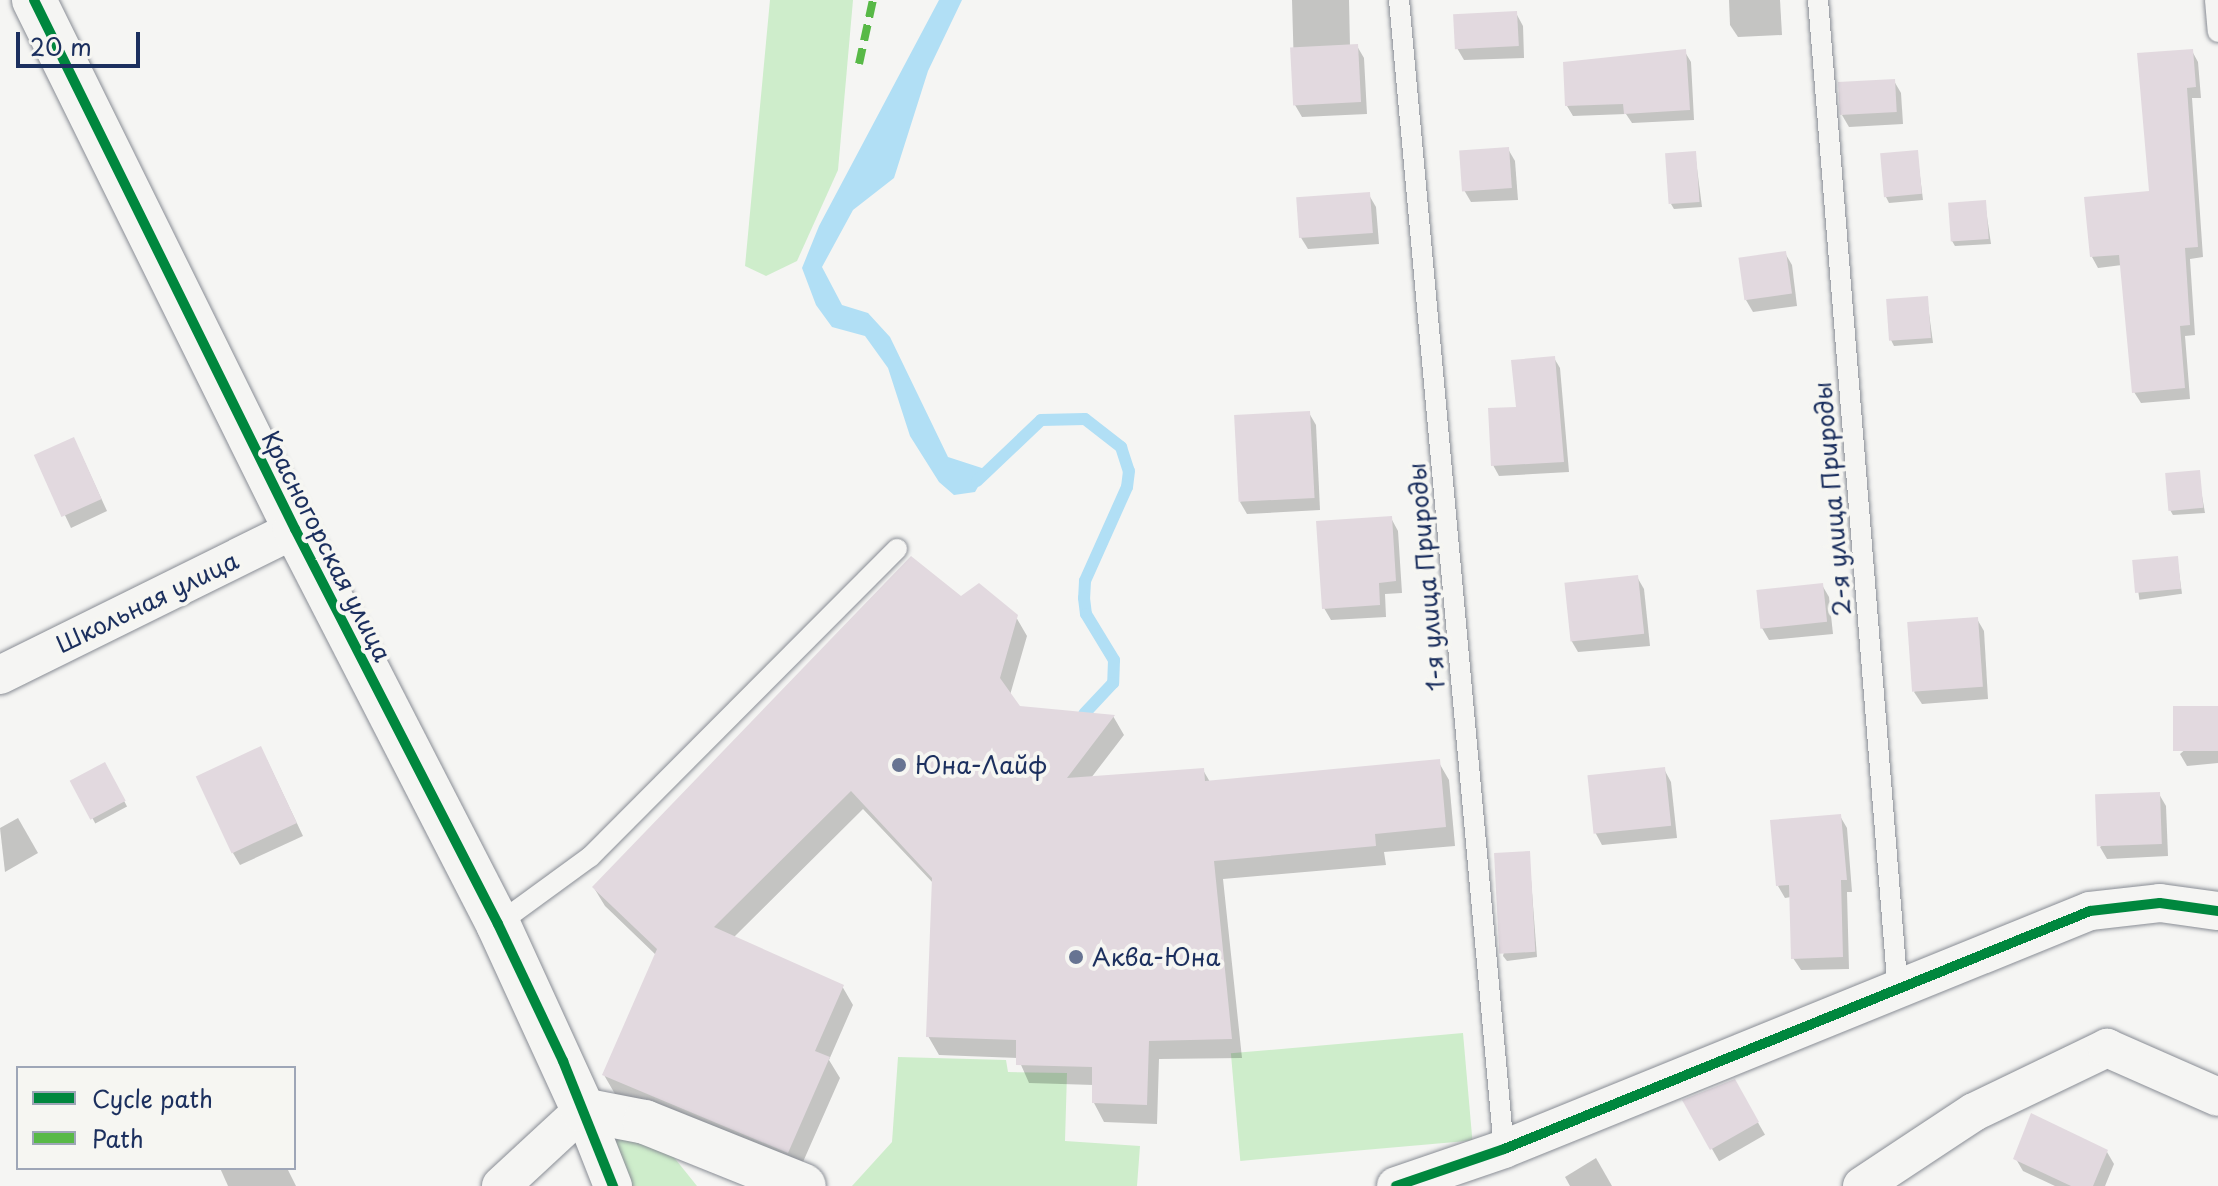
<!DOCTYPE html>
<meta charset="utf-8">
<style>
body{margin:0}
#map{position:relative;width:2218px;height:1186px;overflow:hidden;background:#f5f5f3;font-family:"Playpen Sans",sans-serif}
div>[style]{position:absolute}
.green>*{inset:0;background:#ceedcb;transform-origin:0 0}
.water>*{inset:0;background:#b1dff5}
.shadow>*{inset:0;background:#0003;transform-origin:0 0}
.stream>*{height:12px;margin:-6px;padding:0 6px;transform-origin:6px;border-radius:6px;background:#b1dff5}
.building>*{inset:0;background:#e2d9df;transform-origin:0 0}
.roads{filter:drop-shadow(0 0 2px #898d95) drop-shadow(0 0 2px #898d95)}
.service>*{height:20px;margin:-10px;padding:0 10px;transform-origin:10px;border-radius:10px;background:#f5f5f3}
.minor>*{height:38px;margin:-19px;padding:0 19px;transform-origin:19px;border-radius:19px;background:#f5f5f3}
.tertiary>*{height:44px;margin:-22px;padding:0 22px;transform-origin:22px;border-radius:22px;background:#f5f5f3}
.quiet>*{height:8px;margin-top:-4px;transform-origin:0;background:repeating-linear-gradient(90deg,#58b947 0 16px,transparent 0 24px)}
.cycleway>*{height:10px;margin:-5px;padding:0 5px;transform-origin:5px;border-radius:5px;background:#00873e}
.dots>*{width:22px;height:22px;translate:-50% -50%;box-sizing:border-box;border:4px solid #f6f6f2;border-radius:50%}
span{translate:-50% -50%;white-space:nowrap;text-align:center;line-height:1.15;-webkit-text-stroke:8px #f6f6f2;paint-order:stroke}
.street-label{font-size:24px;color:#1b2f5e}
.poi-label{font-size:24px;color:#1b2f5e}
.left{translate:0 -50%;text-align:left}
.legend{position:absolute;left:16px;top:1066px;width:280px;height:104px;box-sizing:border-box;background:#f6f6f2;border:2px solid #9ea6b7;margin:0;padding:10px 14px;list-style:none;font-size:24px;color:#1b2f5e}
.legend li{display:flex;align-items:center;gap:16px;height:40px}
.legend b{width:40px;border:2px solid #9ea6b7}
.scale{position:absolute;left:16px;top:32px;width:124px;height:36px;box-sizing:border-box;border:4px solid #1b2f5e;border-top:0;padding-left:10px;font-size:24px;line-height:28px;white-space:nowrap;color:#1b2f5e;-webkit-text-stroke:6px #f6f6f2;paint-order:stroke}
</style>
<div id="map">
<div class="green">
<div style="clip-path:polygon(770px 0,853px 0,838px 170px,797px 261px,766px 276px,745px 266px)"></div>
<div style="left:1463px;top:1033px;width:108px;height:233px;rotate:85deg"></div>
<div style="clip-path:polygon(898px 1057px,1006px 1060px,1008px 1072px,1067px 1073px,1065px 1141px,1140px 1146px,1137px 1186px,852px 1186px,892px 1142px)"></div>
<div style="clip-path:polygon(602px 1128px,660px 1140px,697px 1186px,626px 1186px)"></div>
</div>
<div class="water">
<div style="clip-path:polygon(939px 0,962px 0,928px 71px,894px 178px,853px 210px,822px 267px,842px 305px,868px 313px,890px 337px,948px 457px,988px 470px,975px 492px,954px 495px,939px 482px,910px 436px,888px 368px,865px 336px,832px 327px,816px 305px,802px 268px,819px 226px)"></div>
</div>
<div class="shadow">
<div style="clip-path:polygon(1292px 0,1349px 0,1350px 46px,1357px 46px,1364px 58px,1367px 114px,1302px 117px,1295px 105px)"></div>
<div style="clip-path:polygon(1729px 0,1780px 0,1782px 35px,1738px 37px,1730px 25px)"></div>
<div style="clip-path:polygon(1516px 13px,1523px 26px,1524px 58px,1464px 60px,1457px 48px)"></div>
<div style="clip-path:polygon(2192px 51px,2198px 62px,2201px 98px,2192px 98px,2203px 257px,2190px 259px,2195px 335px,2185px 336px,2190px 399px,2141px 403px,2134px 392px,2122px 265px,2098px 268px,2092px 257px,2151px 193px)"></div>
<div style="clip-path:polygon(1685px 52px,1691px 62px,1694px 120px,1632px 123px,1626px 114px,1573px 116px,1567px 106px)"></div>
<div style="clip-path:polygon(1894px 81px,1901px 93px,1903px 124px,1849px 127px,1842px 115px)"></div>
<div style="clip-path:polygon(1508px 149px,1515px 161px,1518px 200px,1471px 202px,1464px 190px)"></div>
<div style="clip-path:polygon(1917px 152px,1923px 200px,1889px 203px,1886px 197px)"></div>
<div style="clip-path:polygon(1695px 153px,1702px 207px,1674px 209px,1671px 204px)"></div>
<div style="clip-path:polygon(1369px 195px,1376px 207px,1379px 244px,1308px 249px,1300px 236px)"></div>
<div style="clip-path:polygon(1985px 203px,1991px 244px,1955px 246px,1952px 241px)"></div>
<div style="clip-path:polygon(1785px 253px,1792px 265px,1797px 306px,1753px 312px,1746px 300px)"></div>
<div style="clip-path:polygon(1927px 298px,1933px 343px,1894px 346px,1891px 340px)"></div>
<div style="clip-path:polygon(1554px 358px,1560px 368px,1569px 472px,1499px 476px,1493px 465px,1519px 409px)"></div>
<div style="clip-path:polygon(1309px 413px,1316px 425px,1320px 510px,1247px 514px,1240px 502px)"></div>
<div style="clip-path:polygon(80px 452px,107px 511px,71px 528px,37px 456px)"></div>
<div style="clip-path:polygon(2198px 473px,2205px 513px,2173px 515px,2170px 510px)"></div>
<div style="clip-path:polygon(1391px 518px,1398px 531px,1402px 593px,1385px 594px,1386px 617px,1331px 620px,1324px 608px)"></div>
<div style="left:2177px;top:558px;width:36px;height:43px;rotate:82deg"></div>
<div style="clip-path:polygon(1637px 577px,1644px 589px,1650px 646px,1578px 652px,1571px 640px)"></div>
<div style="clip-path:polygon(1822px 585px,1829px 597px,1833px 634px,1769px 640px,1762px 628px)"></div>
<div style="clip-path:polygon(961px 598px,1016px 617px,1027px 636px,1010px 695px,1019px 707px,1113px 716px,1124px 735px,1091px 778px,1203px 770px,1210px 782px,1438px 761px,1449px 780px,1455px 846px,1384px 852px,1386px 865px,1223px 879px,1242px 1058px,1159px 1059px,1157px 1124px,1104px 1122px,1094px 1103px,1094px 1085px,1029px 1083px,1018px 1058px,939px 1055px,928px 1036px,934px 884px,863px 809px,733px 938px,842px 986px,853px 1005px,829px 1060px,840px 1078px,799px 1171px,615px 1094px,604px 1075px,656px 955px,605px 906px,594px 888px)"></div>
<div style="clip-path:polygon(1977px 619px,1984px 631px,1988px 699px,1922px 704px,1914px 692px)"></div>
<div style="clip-path:polygon(2218px 721px,2218px 763px,2187px 766px,2180px 754px)"></div>
<div style="clip-path:polygon(267px 760px,303px 836px,240px 865px,233px 853px)"></div>
<div style="left:105px;top:765px;width:47px;height:36px;rotate:62deg"></div>
<div style="clip-path:polygon(1664px 769px,1671px 782px,1677px 838px,1602px 845px,1595px 832px)"></div>
<div style="clip-path:polygon(2159px 794px,2166px 806px,2168px 856px,2107px 859px,2100px 847px)"></div>
<div style="clip-path:polygon(1840px 816px,1847px 828px,1852px 892px,1847px 892px,1849px 969px,1801px 970px,1793px 958px,1791px 897px,1785px 898px,1778px 886px)"></div>
<div style="clip-path:polygon(18px 818px,38px 853px,5px 872px,0 828px)"></div>
<div style="clip-path:polygon(1529px 853px,1537px 957px,1507px 961px,1503px 956px)"></div>
<div style="left:1734px;top:1081px;width:62px;height:53px;rotate:60deg"></div>
<div style="clip-path:polygon(2107px 1152px,2114px 1164px,2105px 1186px,2055px 1186px,2023px 1171px,2016px 1159px)"></div>
<div style="clip-path:polygon(1596px 1158px,1612px 1186px,1570px 1186px,1565px 1177px)"></div>
<div style="clip-path:polygon(220px 1168px,287px 1168px,296px 1186px,228px 1186px)"></div>
</div>
<div class="stream">
<div style="left:977px;top:481px;width:88px;rotate:-43.6deg"></div>
<div style="left:1041px;top:420px;width:44px;rotate:-1.3deg"></div>
<div style="left:1085px;top:419px;width:46px;rotate:37.9deg"></div>
<div style="left:1121px;top:447px;width:25px;rotate:72deg"></div>
<div style="left:1129px;top:471px;width:16px;rotate:97deg"></div>
<div style="left:1127px;top:487px;width:103px;rotate:114.1deg"></div>
<div style="left:1085px;top:581px;width:17px;rotate:93deg"></div>
<div style="left:1084px;top:598px;width:16px;rotate:83deg"></div>
<div style="left:1086px;top:614px;width:54px;rotate:58.7deg"></div>
<div style="left:1114px;top:660px;width:23px;rotate:92deg"></div>
<div style="left:1113px;top:683px;width:42px;rotate:133.1deg"></div>
</div>
<div class="building">
<div style="left:1517px;top:11px;width:35px;height:64px;rotate:87deg"></div>
<div style="left:1358px;top:44px;width:58px;height:68px;rotate:87deg"></div>
<div style="clip-path:polygon(1686px 49px,1690px 110px,1624px 114px,1623px 104px,1565px 106px,1563px 62px)"></div>
<div style="clip-path:polygon(2193px 49px,2196px 87px,2187px 88px,2198px 247px,2185px 248px,2190px 325px,2180px 326px,2185px 388px,2132px 393px,2119px 255px,2090px 257px,2084px 197px,2149px 191px,2137px 53px)"></div>
<div style="left:1895px;top:79px;width:33px;height:57px;rotate:87deg"></div>
<div style="left:1509px;top:147px;width:41px;height:50px;rotate:86deg"></div>
<div style="left:1918px;top:150px;width:44px;height:38px;rotate:85deg"></div>
<div style="left:1696px;top:151px;width:51px;height:31px;rotate:86deg"></div>
<div style="left:1370px;top:192px;width:41px;height:74px;rotate:86deg"></div>
<div style="left:1986px;top:200px;width:39px;height:38px;rotate:86deg"></div>
<div style="left:1786px;top:251px;width:43px;height:48px;rotate:82deg"></div>
<div style="left:1928px;top:296px;width:42px;height:42px;rotate:86deg"></div>
<div style="clip-path:polygon(1555px 356px,1564px 462px,1491px 466px,1488px 408px,1516px 407px,1511px 360px)"></div>
<div style="left:1310px;top:411px;width:87px;height:76px;rotate:87deg"></div>
<div style="left:74px;top:437px;width:68px;height:44px;rotate:66deg"></div>
<div style="left:2200px;top:470px;width:38px;height:35px;rotate:85deg"></div>
<div style="clip-path:polygon(1392px 516px,1396px 581px,1379px 583px,1380px 605px,1322px 609px,1316px 521px)"></div>
<div style="clip-path:polygon(911px 556px,961px 596px,979px 583px,1018px 615px,1000px 678px,1020px 706px,1115px 715px,1067px 778px,1204px 768px,1205px 781px,1440px 759px,1446px 827px,1375px 834px,1376px 846px,1214px 861px,1232px 1039px,1149px 1041px,1147px 1105px,1092px 1103px,1092px 1067px,1016px 1065px,1016px 1040px,926px 1037px,932px 878px,851px 791px,714px 927px,844px 985px,815px 1051px,830px 1057px,788px 1153px,602px 1075px,657px 949px,592px 887px)"></div>
<div style="left:2178px;top:556px;width:33px;height:46px;rotate:85deg"></div>
<div style="left:1638px;top:575px;width:59px;height:74px;rotate:84deg"></div>
<div style="left:1823px;top:583px;width:39px;height:67px;rotate:84deg"></div>
<div style="left:1978px;top:617px;width:70px;height:71px;rotate:86deg"></div>
<div style="left:2218px;top:706px;width:45px;height:45px;rotate:90deg"></div>
<div style="left:261px;top:746px;width:85px;height:72px;rotate:65deg"></div>
<div style="left:105px;top:762px;width:44px;height:40px;rotate:62deg"></div>
<div style="left:1665px;top:767px;width:59px;height:78px;rotate:84deg"></div>
<div style="left:2160px;top:792px;width:52px;height:65px;rotate:88deg"></div>
<div style="clip-path:polygon(1841px 814px,1847px 880px,1841px 880px,1843px 957px,1791px 959px,1789px 885px,1776px 886px,1770px 820px)"></div>
<div style="left:1530px;top:851px;width:101px;height:36px;rotate:87deg"></div>
<div style="clip-path:polygon(1735px 1079px,1759px 1122px,1710px 1150px,1682px 1100px)"></div>
<div style="clip-path:polygon(2031px 1113px,2108px 1150px,2093px 1186px,2071px 1186px,2013px 1159px)"></div>
</div>
<div class="roads">
<div class="service">
<div style="left:1399px;top:0;width:1154px;rotate:84.78deg"></div>
<div style="left:1818px;top:0;width:996px;rotate:85.39deg"></div>
<div style="left:2215px;top:0;width:32px;rotate:85deg"></div>
<div style="left:498px;top:924px;width:114px;rotate:-36.1deg"></div>
<div style="left:590px;top:857px;width:435px;rotate:-45.1deg"></div>
</div>
<div class="minor">
<div style="left:0;top:675px;width:329px;rotate:-26.3deg"></div>
<div style="left:501px;top:1186px;width:112px;rotate:-42.8deg"></div>
<div style="left:583px;top:1110px;width:82px;rotate:68.5deg"></div>
<div style="left:1396px;top:1186px;width:114px;rotate:-18.9deg"></div>
<div style="left:1504px;top:1149px;width:632px;rotate:-22.1deg"></div>
<div style="left:2090px;top:911px;width:70px;rotate:-6.5deg"></div>
<div style="left:2160px;top:903px;width:59px;rotate:7.9deg"></div>
<div style="left:1862px;top:1186px;width:134px;rotate:-33.5deg"></div>
<div style="left:1974px;top:1112px;width:148px;rotate:-25.7deg"></div>
<div style="left:2107px;top:1048px;width:121px;rotate:23.8deg"></div>
</div>
<div class="tertiary">
<div style="left:34px;top:0;width:590px;rotate:63.74deg"></div>
<div style="left:295px;top:529px;width:444px;rotate:62.8deg"></div>
<div style="left:498px;top:924px;width:205px;rotate:65.4deg"></div>
<div style="left:583px;top:1110px;width:63px;rotate:11deg"></div>
<div style="left:645px;top:1122px;width:171px;rotate:21.9deg"></div>
</div>
</div>
<div class="quiet">
<div style="left:859px;top:64px;width:66px;rotate:-77.7deg"></div>
</div>
<div class="cycleway">
<div style="left:34px;top:0;width:590px;rotate:63.74deg"></div>
<div style="left:295px;top:529px;width:444px;rotate:62.8deg"></div>
<div style="left:498px;top:924px;width:152px;rotate:64.6deg"></div>
<div style="left:563px;top:1061px;width:135px;rotate:68.2deg"></div>
<div style="left:1396px;top:1186px;width:114px;rotate:-18.9deg"></div>
<div style="left:1504px;top:1149px;width:632px;rotate:-22.1deg"></div>
<div style="left:2090px;top:911px;width:70px;rotate:-6.5deg"></div>
<div style="left:2160px;top:903px;width:59px;rotate:7.9deg"></div>
</div>
<div class="dots">
<div style="left:899px;top:765px;background:#677492"></div>
<div style="left:1076px;top:957px;background:#677492"></div>
</div>
<div class="street-label">
<span style="left:1832px;top:499px;rotate:-95deg">2-я улица Природы</span>
<span style="left:327px;top:546px;rotate:63deg">Красногорская улица</span>
<span style="left:1426px;top:577px;rotate:-95deg">1-я улица Природы</span>
<span style="left:147px;top:602px;rotate:-26deg">Школьная улица</span>
</div>
<div class="poi-label">
<span class="left" style="left:915px;top:765px">Юна-Лайф</span>
<span class="left" style="left:1092px;top:957px">Аква-Юна</span>
</div>
<ul class="legend">
<li><b style="height:10px;background:#00873e"></b>Cycle path</li>
<li><b style="height:10px;background:#58b947"></b>Path</li>
</ul>
<div class="scale">20 m</div>
</div>
